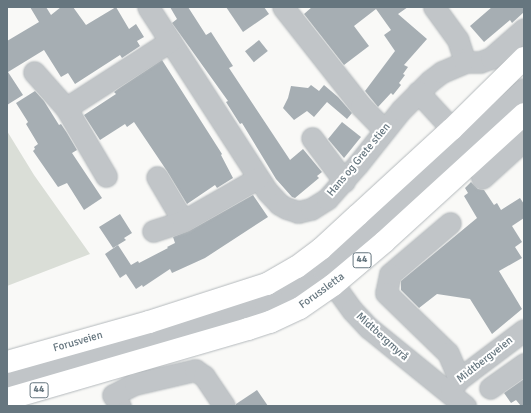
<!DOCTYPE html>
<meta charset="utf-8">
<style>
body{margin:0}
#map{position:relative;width:531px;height:413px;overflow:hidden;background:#f9f9f7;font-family:Signika,sans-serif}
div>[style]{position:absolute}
.green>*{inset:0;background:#daded7}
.building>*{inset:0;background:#a6aeb3;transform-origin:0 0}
.roads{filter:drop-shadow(0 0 1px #b4b9bc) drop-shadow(0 0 1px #b4b9bc)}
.minor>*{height:21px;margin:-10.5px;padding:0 10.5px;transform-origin:10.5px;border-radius:10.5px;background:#c1c5c8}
.major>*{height:22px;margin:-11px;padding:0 11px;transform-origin:11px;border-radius:11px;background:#fff}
span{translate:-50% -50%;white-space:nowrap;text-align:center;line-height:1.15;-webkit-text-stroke:4px #fff;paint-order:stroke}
.shield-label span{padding:1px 3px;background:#fff;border:1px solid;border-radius:3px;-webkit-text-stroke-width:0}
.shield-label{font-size:10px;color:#66767f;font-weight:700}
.street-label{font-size:11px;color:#66767f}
.frame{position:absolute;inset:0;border:8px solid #66767f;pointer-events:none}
</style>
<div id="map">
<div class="green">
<div style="clip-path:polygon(7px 131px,34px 175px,90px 254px,7px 286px)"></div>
</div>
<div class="building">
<div style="clip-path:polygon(30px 7px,46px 7px,51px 15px,61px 7px,73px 7px,86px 25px,116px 7px,129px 29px,136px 24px,144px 37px,137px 41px,140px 46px,122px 58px,120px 55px,75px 84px,68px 73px,61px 77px,44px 50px,8px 72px,23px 95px,7px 105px,7px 41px,39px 22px)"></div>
<div style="clip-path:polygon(170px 7px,188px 7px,206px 35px,211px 32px,233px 66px,229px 68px,290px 160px,303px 149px,322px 172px,317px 176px,319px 178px,295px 198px,292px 197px,276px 179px,242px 123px,240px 124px,226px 102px,228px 101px,180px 34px,172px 23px,177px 19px)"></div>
<div style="clip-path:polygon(226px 7px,264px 7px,269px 14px,243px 32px)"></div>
<div style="clip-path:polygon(312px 7px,408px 7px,398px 14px,427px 39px,404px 65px,408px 67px,403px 74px,405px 75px,399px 83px,401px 85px,393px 95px,391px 93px,378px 107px,365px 91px,395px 51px,384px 35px,391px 30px,376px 9px,354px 26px,369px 46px,344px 65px,304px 14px)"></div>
<div style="clip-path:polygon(492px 7px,524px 7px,524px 12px,512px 23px,510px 20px,484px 42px,470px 26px)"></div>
<div style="left:259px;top:40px;width:14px;height:18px;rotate:51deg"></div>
<div style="clip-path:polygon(162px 60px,222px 154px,221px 155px,233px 178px,217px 188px,215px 185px,187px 204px,167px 171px,134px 122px,127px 127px,125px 124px,100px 140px,84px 115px,116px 94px,114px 92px,118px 89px)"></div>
<div style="clip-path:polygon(311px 85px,319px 91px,324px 85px,338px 97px,352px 113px,347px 119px,327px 102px,314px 117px,307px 111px,294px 120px,283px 108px,288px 98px,291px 86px,308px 88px)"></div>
<div style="clip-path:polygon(35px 91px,44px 101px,59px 125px,61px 124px,67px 133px,77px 150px,72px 153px,102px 198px,84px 210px,67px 183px,58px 187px,33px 151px,35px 149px,34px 147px,38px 144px,26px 124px,28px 122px,16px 103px)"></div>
<div style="clip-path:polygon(342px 122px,361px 137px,344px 158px,328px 139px)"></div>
<div style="clip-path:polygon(471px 182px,478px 189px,484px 190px,494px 205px,497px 203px,501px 210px,520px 198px,524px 204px,524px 218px,512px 226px,522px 242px,515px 247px,522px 258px,499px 271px,522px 309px,492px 334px,470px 299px,437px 294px,419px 308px,401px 290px,401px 281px,477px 218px,464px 196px,468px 193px,465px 188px)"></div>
<div style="clip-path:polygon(253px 195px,268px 217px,205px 258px,172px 273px,170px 269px,143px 287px,142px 285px,136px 289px,126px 274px,120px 278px,105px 254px,118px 245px,131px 265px,138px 261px,139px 263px,168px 248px,167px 247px,175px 243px,173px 237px,189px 231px)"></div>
<div style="clip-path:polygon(120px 214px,132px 233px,124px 238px,126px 240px,113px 248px,99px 227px)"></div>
<div style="clip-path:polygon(524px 379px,524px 406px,521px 406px,516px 400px,511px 403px,504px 393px)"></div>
<div style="clip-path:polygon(257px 390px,268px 406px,236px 406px,236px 404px)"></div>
</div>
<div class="roads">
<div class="minor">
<div style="left:148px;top:7px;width:219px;rotate:57.1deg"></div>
<div style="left:267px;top:191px;width:18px;rotate:47deg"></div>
<div style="left:279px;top:204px;width:8px;rotate:30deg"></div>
<div style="left:286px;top:208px;width:13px;rotate:18deg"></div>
<div style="left:298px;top:212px;width:13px;rotate:-13deg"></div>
<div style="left:311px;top:209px;width:19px;rotate:-32deg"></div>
<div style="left:327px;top:199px;width:47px;rotate:-48.5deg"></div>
<div style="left:358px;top:164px;width:69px;rotate:-51.5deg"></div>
<div style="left:401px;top:110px;width:41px;rotate:-45deg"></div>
<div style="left:430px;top:81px;width:15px;rotate:-37deg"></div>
<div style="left:442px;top:72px;width:25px;rotate:-23deg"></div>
<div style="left:465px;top:62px;width:23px;rotate:-108deg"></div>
<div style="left:458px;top:40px;width:41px;rotate:-126deg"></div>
<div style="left:283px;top:7px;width:126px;rotate:51.8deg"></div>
<div style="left:361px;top:106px;width:33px;rotate:46deg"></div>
<div style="left:465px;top:62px;width:15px"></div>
<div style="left:480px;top:62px;width:12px;rotate:-20deg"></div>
<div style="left:491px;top:58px;width:44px;rotate:-41.3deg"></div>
<div style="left:34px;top:72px;width:48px;rotate:48.4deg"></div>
<div style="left:66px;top:108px;width:79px;rotate:59.5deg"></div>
<div style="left:418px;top:92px;width:50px;rotate:47.4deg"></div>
<div style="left:66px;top:108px;width:124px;rotate:-32.8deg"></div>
<div style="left:312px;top:138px;width:54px;rotate:53.3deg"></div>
<div style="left:157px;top:177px;width:51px;rotate:59.4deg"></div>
<div style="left:482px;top:178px;width:57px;rotate:-42.1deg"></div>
<div style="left:450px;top:223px;width:79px;rotate:139.6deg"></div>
<div style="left:390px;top:274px;width:19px;rotate:102deg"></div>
<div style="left:386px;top:293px;width:86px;rotate:44.1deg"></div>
<div style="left:448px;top:353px;width:28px;rotate:67deg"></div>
<div style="left:153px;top:231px;width:32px;rotate:-18deg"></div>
<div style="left:183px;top:221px;width:86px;rotate:-29.8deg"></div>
<div style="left:323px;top:270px;width:49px;rotate:54.1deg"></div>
<div style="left:352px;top:310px;width:25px;rotate:47deg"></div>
<div style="left:369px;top:328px;width:124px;rotate:39.1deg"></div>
<div style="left:7px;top:379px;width:233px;rotate:-15.7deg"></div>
<div style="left:231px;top:316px;width:36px;rotate:-19deg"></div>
<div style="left:265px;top:304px;width:29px;rotate:-27deg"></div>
<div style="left:291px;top:291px;width:39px;rotate:-31deg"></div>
<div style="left:324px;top:271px;width:270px;rotate:-42.3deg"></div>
<div style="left:490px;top:388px;width:42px;rotate:-35.2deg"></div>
<div style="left:451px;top:389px;width:13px;rotate:-51deg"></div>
<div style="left:459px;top:379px;width:81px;rotate:-37deg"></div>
<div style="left:120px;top:406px;width:13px;rotate:-122deg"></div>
<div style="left:113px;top:395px;width:25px;rotate:-27deg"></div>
<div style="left:135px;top:384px;width:62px;rotate:-13.1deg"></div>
<div style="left:195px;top:370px;width:11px;rotate:34deg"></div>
<div style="left:204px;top:376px;width:36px;rotate:56deg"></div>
</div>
<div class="major">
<div style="left:7px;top:362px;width:148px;rotate:-15.7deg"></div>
<div style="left:149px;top:322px;width:124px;rotate:-17.9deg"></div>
<div style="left:267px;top:284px;width:34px;rotate:-30deg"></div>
<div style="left:297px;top:267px;width:30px;rotate:-37deg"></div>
<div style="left:321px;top:249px;width:50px;rotate:-42.6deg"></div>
<div style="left:358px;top:215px;width:127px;rotate:-42.5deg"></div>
<div style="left:452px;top:129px;width:101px;rotate:-44.6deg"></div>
<div style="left:7px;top:399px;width:251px;rotate:-16.2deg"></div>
<div style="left:248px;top:329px;width:23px;rotate:-18deg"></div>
<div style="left:270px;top:322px;width:33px;rotate:-25deg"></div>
<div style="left:300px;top:308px;width:40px;rotate:-34.9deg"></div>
<div style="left:333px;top:285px;width:67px;rotate:-40.1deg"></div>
<div style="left:384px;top:242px;width:190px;rotate:-42.4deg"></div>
</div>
</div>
<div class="shield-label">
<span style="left:362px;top:260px">44</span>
<span style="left:39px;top:390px">44</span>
</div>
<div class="street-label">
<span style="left:359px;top:160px;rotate:-50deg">Hans og Grete stien</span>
<span style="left:322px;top:291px;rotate:-36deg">Forussletta</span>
<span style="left:382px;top:337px;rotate:42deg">Midtbergmyrå</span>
<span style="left:78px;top:342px;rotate:-16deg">Forusveien</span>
<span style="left:485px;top:360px;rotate:-38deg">Midtbergveien</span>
</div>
<div class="frame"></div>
</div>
